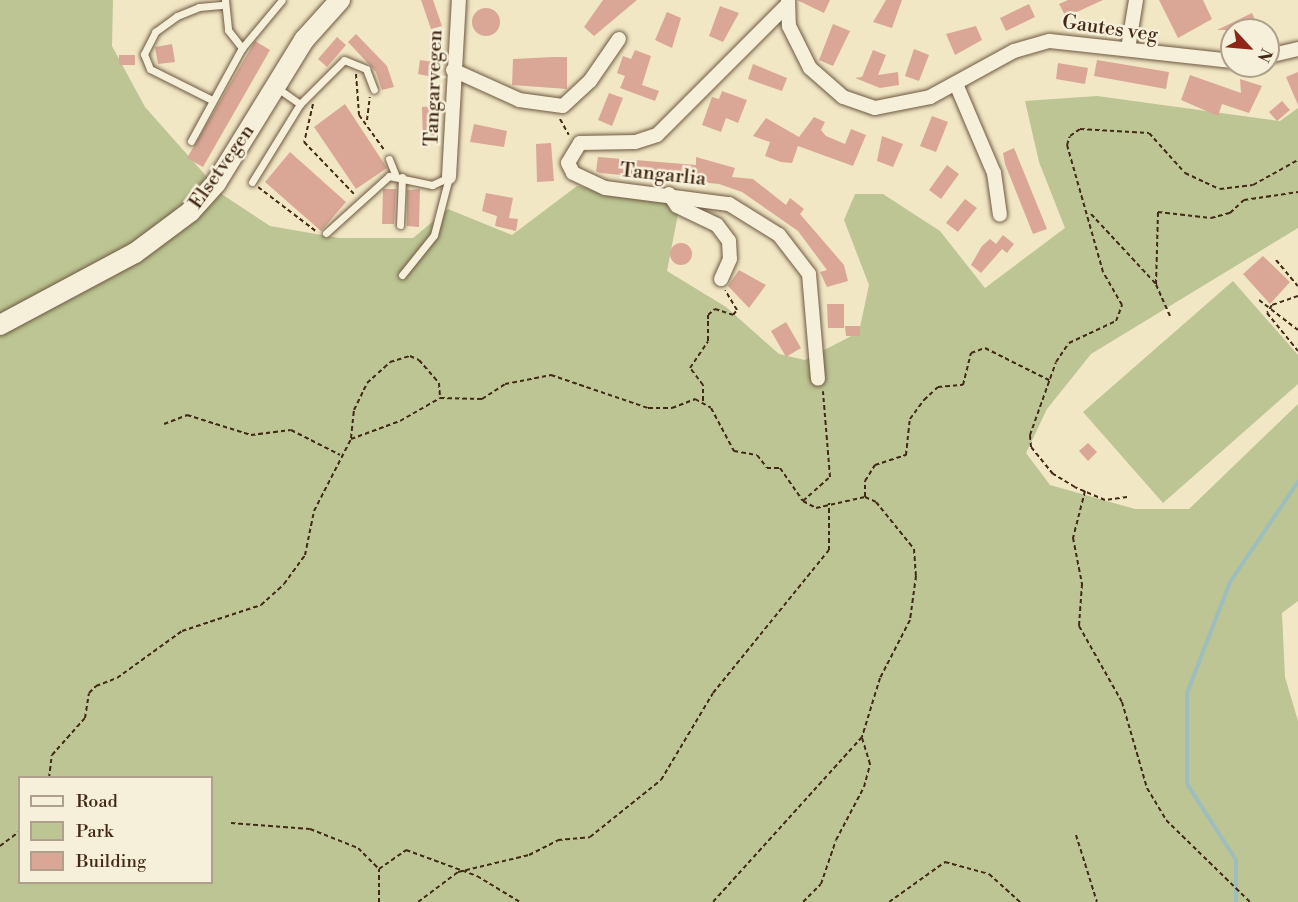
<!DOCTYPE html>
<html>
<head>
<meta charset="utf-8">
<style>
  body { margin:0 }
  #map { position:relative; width:1298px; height:902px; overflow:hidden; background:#f1e7c5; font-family:"Libre Bodoni",serif }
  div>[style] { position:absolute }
  .green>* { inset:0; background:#bcc593 }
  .stream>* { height:4px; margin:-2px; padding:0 2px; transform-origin:2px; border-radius:2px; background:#9ebebd }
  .building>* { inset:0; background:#daa796 }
  .round { border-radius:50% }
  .path>* { height:2px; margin-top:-1px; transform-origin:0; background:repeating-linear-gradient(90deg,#422915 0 4.5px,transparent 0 7.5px) }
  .roads { filter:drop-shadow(0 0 2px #6e5841) drop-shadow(0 0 2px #6e5841) }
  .lane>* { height:7px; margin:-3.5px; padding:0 3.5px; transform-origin:3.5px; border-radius:3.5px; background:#f6efd9 }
  .street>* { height:14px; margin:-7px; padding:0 7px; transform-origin:7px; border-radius:7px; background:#f6efd9 }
  .secondary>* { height:20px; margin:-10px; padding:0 10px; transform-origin:10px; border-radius:10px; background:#f6efd9 }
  span { translate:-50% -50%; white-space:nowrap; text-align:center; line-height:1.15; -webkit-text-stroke:5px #f6efd9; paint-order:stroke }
  .street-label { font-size:20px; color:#422915 }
  .legend { position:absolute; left:18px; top:776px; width:195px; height:108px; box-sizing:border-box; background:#f6efd9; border:2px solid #aea08b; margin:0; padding:8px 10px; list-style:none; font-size:18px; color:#422915 }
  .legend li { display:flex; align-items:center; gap:12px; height:30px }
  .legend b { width:30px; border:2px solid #aea08b }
  .north { position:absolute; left:1220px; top:18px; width:60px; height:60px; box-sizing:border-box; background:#f6efd9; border:2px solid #aea08b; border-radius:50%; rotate:116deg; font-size:16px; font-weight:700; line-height:24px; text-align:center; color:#422915 }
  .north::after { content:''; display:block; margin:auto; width:21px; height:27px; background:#8f2418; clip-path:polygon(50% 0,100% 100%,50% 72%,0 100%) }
</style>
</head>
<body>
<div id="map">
  <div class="green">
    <div style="clip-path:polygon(evenodd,0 0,113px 0,112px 46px,145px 107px,223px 195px,270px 226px,339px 238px,413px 238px,448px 209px,512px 235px,577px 186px,662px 199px,678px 214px,667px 271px,726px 307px,779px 354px,805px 360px,859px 332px,869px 285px,844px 220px,855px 194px,883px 194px,940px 231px,985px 288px,1065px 228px,1039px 162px,1025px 101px,1097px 96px,1280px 121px,1298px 108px,1298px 228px,1091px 354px,1047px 409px,1026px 453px,1050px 485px,1135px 509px,1189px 509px,1298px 404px,1298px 601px,1282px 613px,1285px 677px,1298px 721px,1298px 902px,0 902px,0 0,20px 778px,212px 778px,212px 882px,20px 882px,20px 778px)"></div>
    <div style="clip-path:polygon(1233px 281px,1298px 355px,1298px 384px,1163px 503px,1083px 412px)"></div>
  </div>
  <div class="stream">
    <div style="left:1236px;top:902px;width:42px;rotate:-90deg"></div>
    <div style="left:1236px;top:860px;width:90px;rotate:-122.8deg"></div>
    <div style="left:1187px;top:784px;width:91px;rotate:-90deg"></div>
    <div style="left:1187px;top:693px;width:119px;rotate:-68.8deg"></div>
    <div style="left:1230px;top:582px;width:121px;rotate:-55.8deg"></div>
  </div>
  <div class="building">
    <div style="clip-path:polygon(421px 0,433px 0,442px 26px,431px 29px)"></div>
    <div style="clip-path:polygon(603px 0,637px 0,594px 36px,584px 27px)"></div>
    <div style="clip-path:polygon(797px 0,830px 0,824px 13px)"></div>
    <div style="clip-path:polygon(886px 0,902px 0,892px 28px,873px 22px)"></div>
    <div style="clip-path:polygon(1068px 0,1103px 0,1066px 17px,1059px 4px)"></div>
    <div style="clip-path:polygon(1159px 0,1203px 0,1212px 19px,1178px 38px)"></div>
    <div style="clip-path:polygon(1029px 4px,1035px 17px,1006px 31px,1000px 18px)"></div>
    <div style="clip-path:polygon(720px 6px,739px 13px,723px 42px,709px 36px)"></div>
    <div class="round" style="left:472px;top:8px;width:28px;height:28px"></div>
    <div style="clip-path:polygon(667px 12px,681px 18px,672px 48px,655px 40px)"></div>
    <div style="clip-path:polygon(1252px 13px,1258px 26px,1251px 30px,1217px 30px)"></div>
    <div style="clip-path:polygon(833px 24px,850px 31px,833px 66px,819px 60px)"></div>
    <div style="clip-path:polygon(976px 26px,982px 40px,955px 55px,946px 34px)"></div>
    <div style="clip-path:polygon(356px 34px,387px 66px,394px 87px,382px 90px,376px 72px,348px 42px)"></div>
    <div style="clip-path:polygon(337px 37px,346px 45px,327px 67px,318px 59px)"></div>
    <div style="clip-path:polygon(255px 41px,270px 50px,203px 167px,187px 158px)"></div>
    <div style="clip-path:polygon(172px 44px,175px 62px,158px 64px,155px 47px)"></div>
    <div style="clip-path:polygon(914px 49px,929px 55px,919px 81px,905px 76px)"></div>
    <div style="clip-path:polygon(635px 50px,651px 56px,642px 85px,659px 91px,655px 101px,620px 88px,625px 76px,617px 73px,623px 56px,631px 59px)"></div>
    <div style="clip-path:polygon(873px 50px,886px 55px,878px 75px,898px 72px,899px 85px,880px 88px,855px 78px,862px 77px)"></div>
    <div style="clip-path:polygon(119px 55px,135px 55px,135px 65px,119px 65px)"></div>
    <div style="clip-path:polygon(553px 57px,567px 57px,567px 89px,512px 85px,513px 59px)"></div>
    <div style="clip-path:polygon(420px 60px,441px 63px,438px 78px,418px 74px)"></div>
    <div style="clip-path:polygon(1097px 60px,1169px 72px,1166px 89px,1094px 76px)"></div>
    <div style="clip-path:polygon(1058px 63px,1088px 68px,1085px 84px,1056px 79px)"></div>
    <div style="clip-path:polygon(753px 64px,787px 78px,782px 91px,748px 79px)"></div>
    <div style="clip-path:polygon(1298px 72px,1298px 105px,1286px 77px)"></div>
    <div style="clip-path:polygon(1190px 75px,1241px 93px,1240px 79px,1262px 86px,1249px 113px,1222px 104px,1218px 116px,1181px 100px)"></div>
    <div style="clip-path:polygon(722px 91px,747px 100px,738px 123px,726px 118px,721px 132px,702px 125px,712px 97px,719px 99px)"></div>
    <div style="clip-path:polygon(609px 93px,623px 98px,612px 126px,598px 120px)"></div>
    <div style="clip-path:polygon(1282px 101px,1290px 110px,1277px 121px,1269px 112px)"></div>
    <div style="clip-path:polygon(345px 104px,387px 168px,356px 189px,314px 127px)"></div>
    <div style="clip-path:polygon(436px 106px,438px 142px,423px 143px,422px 107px)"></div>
    <div style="clip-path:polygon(932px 116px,948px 122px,936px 152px,920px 146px)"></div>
    <div style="clip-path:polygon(814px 117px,825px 122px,821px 130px,826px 136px,845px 144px,851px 129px,866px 135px,853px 166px,798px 146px,792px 163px,781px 162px,765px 156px,770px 142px,753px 136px,766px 118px,799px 137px)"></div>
    <div style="clip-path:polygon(474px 124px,507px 131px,504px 147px,470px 142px)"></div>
    <div style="clip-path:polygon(882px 136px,903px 144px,893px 167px,877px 161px)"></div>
    <div style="clip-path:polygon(551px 143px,554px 181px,537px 182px,536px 144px)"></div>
    <div style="clip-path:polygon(1014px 148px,1047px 229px,1033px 234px,1005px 164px,1003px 153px)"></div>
    <div style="clip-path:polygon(290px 152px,346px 202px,321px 231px,265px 182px)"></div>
    <div style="clip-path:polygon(598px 157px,696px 165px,696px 157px,735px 168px,732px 177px,753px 179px,786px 205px,790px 198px,804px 209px,800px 214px,844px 265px,848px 281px,827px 287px,820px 272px,827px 270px,798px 231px,742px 192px,719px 184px,600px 173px,596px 171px)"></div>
    <div style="clip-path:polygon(947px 165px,959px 174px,941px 199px,929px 190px)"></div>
    <div style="clip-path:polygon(383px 189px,396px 189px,394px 224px,382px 224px)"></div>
    <div style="clip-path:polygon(420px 189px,419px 227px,407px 226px,407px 190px)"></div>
    <div style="clip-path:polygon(486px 193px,513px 198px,509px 218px,518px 219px,516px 231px,495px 226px,497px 216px,482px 211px)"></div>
    <div style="clip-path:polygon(965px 199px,977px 208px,958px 232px,946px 223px)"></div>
    <div style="clip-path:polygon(1003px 235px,1014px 244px,1007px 253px,1002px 249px,981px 273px,971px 265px,982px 246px,990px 239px,996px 244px)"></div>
    <div class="round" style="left:670px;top:243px;width:22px;height:22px"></div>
    <div style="clip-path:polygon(1263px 256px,1290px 282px,1270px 304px,1243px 274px)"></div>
    <div style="clip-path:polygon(739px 270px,766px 285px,749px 308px,728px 286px)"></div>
    <div style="clip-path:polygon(827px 304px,844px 304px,844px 328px,828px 328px)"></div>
    <div style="clip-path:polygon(786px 322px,801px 348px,786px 357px,771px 331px)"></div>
    <div style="clip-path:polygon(845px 326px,860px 326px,860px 336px,846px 336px)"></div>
    <div style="clip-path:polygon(1088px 443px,1097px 452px,1088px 461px,1079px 451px)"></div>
  </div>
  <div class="path">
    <div style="left:356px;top:74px;width:41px;rotate:85.8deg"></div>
    <div style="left:359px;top:115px;width:44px;rotate:54.2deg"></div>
    <div style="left:313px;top:104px;width:39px;rotate:103deg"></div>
    <div style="left:304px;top:142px;width:72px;rotate:46.1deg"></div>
    <div style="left:560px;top:119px;width:18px;rotate:61deg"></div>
    <div style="left:367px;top:120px;width:23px;rotate:-83deg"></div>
    <div style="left:258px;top:187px;width:74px;rotate:37.3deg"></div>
    <div style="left:1091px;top:214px;width:96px;rotate:47.1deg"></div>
    <div style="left:1276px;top:260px;width:34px;rotate:50deg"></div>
    <div style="left:1298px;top:296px;width:28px;rotate:161deg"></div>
    <div style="left:1272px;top:305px;width:9px;rotate:122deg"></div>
    <div style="left:1267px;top:313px;width:49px;rotate:50.8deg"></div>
    <div style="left:1259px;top:300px;width:49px;rotate:37.6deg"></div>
    <div style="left:1170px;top:316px;width:35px;rotate:-114deg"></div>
    <div style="left:1156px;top:284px;width:72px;rotate:-88.4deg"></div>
    <div style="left:1158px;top:212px;width:53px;rotate:6.5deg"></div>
    <div style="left:1211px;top:218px;width:20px;rotate:-15deg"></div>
    <div style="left:1230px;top:213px;width:19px;rotate:-43deg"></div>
    <div style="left:1244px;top:200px;width:55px;rotate:-8.4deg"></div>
    <div style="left:703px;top:401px;width:16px;rotate:-90deg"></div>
    <div style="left:703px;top:385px;width:21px;rotate:-127deg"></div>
    <div style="left:690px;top:368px;width:32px;rotate:-56deg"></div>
    <div style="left:708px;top:341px;width:26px;rotate:-90deg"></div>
    <div style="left:708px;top:315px;width:9px;rotate:-41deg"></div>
    <div style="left:715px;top:309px;width:19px;rotate:18deg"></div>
    <div style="left:733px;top:315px;width:6px;rotate:-51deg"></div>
    <div style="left:737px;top:310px;width:23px;rotate:-121deg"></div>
    <div style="left:164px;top:424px;width:25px;rotate:-21deg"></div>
    <div style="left:187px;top:415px;width:67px;rotate:17.4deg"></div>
    <div style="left:251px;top:435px;width:40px;rotate:-7.1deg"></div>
    <div style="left:291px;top:430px;width:55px;rotate:27deg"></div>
    <div style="left:351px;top:438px;width:28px;rotate:-84deg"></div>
    <div style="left:354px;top:410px;width:30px;rotate:-64deg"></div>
    <div style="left:367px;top:383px;width:31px;rotate:-42deg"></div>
    <div style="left:390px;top:362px;width:21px;rotate:-17deg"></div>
    <div style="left:410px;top:356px;width:10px;rotate:24deg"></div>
    <div style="left:419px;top:360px;width:30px;rotate:49deg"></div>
    <div style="left:439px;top:383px;width:15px;rotate:86deg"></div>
    <div style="left:1085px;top:491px;width:49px;rotate:104.3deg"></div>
    <div style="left:1073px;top:538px;width:47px;rotate:78.9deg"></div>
    <div style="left:1082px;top:584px;width:42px;rotate:94.1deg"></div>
    <div style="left:1079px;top:626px;width:87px;rotate:60.5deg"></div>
    <div style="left:1122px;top:702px;width:90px;rotate:73.8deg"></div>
    <div style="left:1147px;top:788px;width:37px;rotate:59deg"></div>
    <div style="left:1166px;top:820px;width:117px;rotate:44.3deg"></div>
    <div style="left:865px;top:497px;width:16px;rotate:-90deg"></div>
    <div style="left:865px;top:481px;width:19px;rotate:-58deg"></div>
    <div style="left:875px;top:465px;width:33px;rotate:-18deg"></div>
    <div style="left:906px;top:455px;width:36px;rotate:-84deg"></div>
    <div style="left:910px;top:419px;width:24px;rotate:-54deg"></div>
    <div style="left:924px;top:400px;width:19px;rotate:-43deg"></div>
    <div style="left:938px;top:387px;width:25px;rotate:-5deg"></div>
    <div style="left:963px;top:385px;width:33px;rotate:-76deg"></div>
    <div style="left:971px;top:353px;width:15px;rotate:-20deg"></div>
    <div style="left:985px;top:348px;width:72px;rotate:26.6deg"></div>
    <div style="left:1127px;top:497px;width:22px;rotate:172deg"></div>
    <div style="left:1105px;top:500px;width:33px;rotate:-157deg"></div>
    <div style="left:1075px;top:487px;width:26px;rotate:-149deg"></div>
    <div style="left:1053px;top:474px;width:35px;rotate:-129deg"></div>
    <div style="left:1031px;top:447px;width:12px;rotate:-95deg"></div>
    <div style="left:1030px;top:435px;width:77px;rotate:-70.4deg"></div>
    <div style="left:1056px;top:362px;width:23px;rotate:-56deg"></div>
    <div style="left:1069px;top:343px;width:52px;rotate:-25.1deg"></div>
    <div style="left:1116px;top:321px;width:17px;rotate:-69deg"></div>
    <div style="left:1122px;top:305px;width:38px;rotate:-120deg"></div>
    <div style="left:1103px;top:272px;width:132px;rotate:-105.8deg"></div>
    <div style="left:1067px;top:145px;width:9px;rotate:-72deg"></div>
    <div style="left:1070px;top:136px;width:12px;rotate:-35deg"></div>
    <div style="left:1080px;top:129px;width:69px;rotate:3.3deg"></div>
    <div style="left:1149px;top:133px;width:54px;rotate:48deg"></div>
    <div style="left:1185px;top:173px;width:38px;rotate:25deg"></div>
    <div style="left:1220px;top:189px;width:33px;rotate:-7deg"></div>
    <div style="left:1253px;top:185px;width:51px;rotate:-29.1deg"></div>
    <div style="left:803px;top:501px;width:36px;rotate:-42deg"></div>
    <div style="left:830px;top:477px;width:86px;rotate:-94.7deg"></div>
    <div style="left:49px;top:778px;width:23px;rotate:-83deg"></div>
    <div style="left:52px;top:755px;width:50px;rotate:-48.3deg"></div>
    <div style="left:85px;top:718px;width:25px;rotate:-81deg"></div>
    <div style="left:89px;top:693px;width:10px;rotate:-45deg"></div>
    <div style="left:96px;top:686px;width:22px;rotate:-21deg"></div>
    <div style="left:117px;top:678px;width:80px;rotate:-35.9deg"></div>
    <div style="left:182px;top:631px;width:83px;rotate:-18.2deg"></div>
    <div style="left:261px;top:605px;width:31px;rotate:-42deg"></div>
    <div style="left:284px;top:584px;width:36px;rotate:-54deg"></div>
    <div style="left:305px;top:555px;width:45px;rotate:-78.4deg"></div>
    <div style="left:314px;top:511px;width:81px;rotate:-62.8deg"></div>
    <div style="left:351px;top:439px;width:52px;rotate:-20.2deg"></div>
    <div style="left:400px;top:421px;width:46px;rotate:-29.9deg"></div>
    <div style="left:440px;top:398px;width:42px;rotate:1.4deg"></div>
    <div style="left:482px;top:399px;width:27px;rotate:-33deg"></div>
    <div style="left:505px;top:384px;width:47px;rotate:-11.1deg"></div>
    <div style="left:551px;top:375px;width:102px;rotate:18.8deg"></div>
    <div style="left:648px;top:408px;width:24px"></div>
    <div style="left:672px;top:408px;width:25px;rotate:-21deg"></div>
    <div style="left:695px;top:399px;width:18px;rotate:29deg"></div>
    <div style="left:711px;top:408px;width:49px;rotate:61.9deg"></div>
    <div style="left:734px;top:451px;width:23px;rotate:10deg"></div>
    <div style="left:757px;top:455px;width:16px;rotate:52deg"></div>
    <div style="left:767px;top:468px;width:13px"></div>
    <div style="left:780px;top:468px;width:40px;rotate:55.1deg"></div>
    <div style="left:803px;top:501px;width:15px;rotate:28deg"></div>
    <div style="left:816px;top:508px;width:50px;rotate:-12.7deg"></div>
    <div style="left:865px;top:497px;width:12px;rotate:24deg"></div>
    <div style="left:876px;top:502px;width:60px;rotate:51deg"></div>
    <div style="left:914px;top:549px;width:27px;rotate:86deg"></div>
    <div style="left:916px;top:576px;width:44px;rotate:97.8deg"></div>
    <div style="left:910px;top:620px;width:65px;rotate:117.3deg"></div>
    <div style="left:880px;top:678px;width:62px;rotate:107deg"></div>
    <div style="left:862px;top:737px;width:222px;rotate:132.1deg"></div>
    <div style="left:231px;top:823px;width:79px;rotate:4.3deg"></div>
    <div style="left:310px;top:829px;width:52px;rotate:21.6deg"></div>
    <div style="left:358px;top:848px;width:30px;rotate:45deg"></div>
    <div style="left:1076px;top:835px;width:70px;rotate:72.6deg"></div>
    <div style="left:0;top:846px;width:25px;rotate:-37deg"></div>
    <div style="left:379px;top:902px;width:33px;rotate:-90deg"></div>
    <div style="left:379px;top:869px;width:33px;rotate:-35deg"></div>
    <div style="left:406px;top:850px;width:76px;rotate:20.1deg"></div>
    <div style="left:477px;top:876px;width:50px;rotate:31.2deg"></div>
    <div style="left:418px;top:902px;width:50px;rotate:-36.9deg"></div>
    <div style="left:458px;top:872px;width:73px;rotate:-13.5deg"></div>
    <div style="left:529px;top:855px;width:33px;rotate:-27deg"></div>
    <div style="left:558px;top:840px;width:32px;rotate:-5deg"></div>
    <div style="left:590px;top:837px;width:91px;rotate:-38.8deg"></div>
    <div style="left:661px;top:780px;width:101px;rotate:-59.1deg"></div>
    <div style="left:713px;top:693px;width:184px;rotate:-51deg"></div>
    <div style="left:829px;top:550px;width:47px;rotate:-90deg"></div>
    <div style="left:803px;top:902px;width:25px;rotate:-45deg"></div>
    <div style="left:821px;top:884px;width:46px;rotate:-71.2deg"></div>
    <div style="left:836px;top:840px;width:60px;rotate:-62.2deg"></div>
    <div style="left:864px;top:787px;width:24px;rotate:-75deg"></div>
    <div style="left:870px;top:764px;width:28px;rotate:-107deg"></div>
    <div style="left:889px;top:902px;width:69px;rotate:-35.5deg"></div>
    <div style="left:945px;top:862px;width:46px;rotate:15.3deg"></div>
    <div style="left:989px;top:874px;width:42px;rotate:42.1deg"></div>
  </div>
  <div class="roads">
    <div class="lane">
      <div style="left:225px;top:0;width:30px;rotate:84deg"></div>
      <div style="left:228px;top:30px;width:23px;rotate:52deg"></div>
      <div style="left:212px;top:100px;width:69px;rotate:-153.4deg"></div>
      <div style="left:150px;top:69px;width:16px;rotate:-112deg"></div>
      <div style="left:144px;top:54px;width:25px;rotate:-63deg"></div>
      <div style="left:155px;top:32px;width:27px;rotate:-36deg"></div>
      <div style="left:177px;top:16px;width:24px;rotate:-22deg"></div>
      <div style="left:199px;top:7px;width:25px;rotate:-5deg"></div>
      <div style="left:300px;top:104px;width:62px;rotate:-45deg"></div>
      <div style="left:344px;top:60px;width:24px;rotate:22deg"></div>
      <div style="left:366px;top:69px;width:22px;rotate:69deg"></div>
      <div style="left:191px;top:141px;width:106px;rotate:-61.3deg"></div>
      <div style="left:242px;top:48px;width:62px;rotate:-50.2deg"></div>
      <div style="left:389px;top:159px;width:18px;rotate:68deg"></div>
      <div style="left:252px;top:182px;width:92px;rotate:-58.4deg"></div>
      <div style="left:300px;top:104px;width:28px;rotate:-145deg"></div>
      <div style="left:400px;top:225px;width:48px;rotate:-87.6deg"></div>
      <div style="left:326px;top:233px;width:85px;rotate:-42.1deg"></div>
      <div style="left:389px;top:176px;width:44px;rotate:11.8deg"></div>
      <div style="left:432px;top:185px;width:19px;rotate:-25deg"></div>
      <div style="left:402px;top:275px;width:51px;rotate:-51.3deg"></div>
      <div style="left:434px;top:235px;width:60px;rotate:-75.5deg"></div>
    </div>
    <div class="street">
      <div style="left:788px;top:0;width:26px;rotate:88deg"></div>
      <div style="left:789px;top:26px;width:47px;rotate:63.4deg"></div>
      <div style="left:810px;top:68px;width:44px;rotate:41.3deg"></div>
      <div style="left:843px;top:97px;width:34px;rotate:19deg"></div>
      <div style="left:875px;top:108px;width:56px;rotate:-11.3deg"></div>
      <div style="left:930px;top:97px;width:96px;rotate:-28.7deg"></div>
      <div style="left:1014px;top:51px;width:37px;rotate:-16deg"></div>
      <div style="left:1050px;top:41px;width:183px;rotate:6.3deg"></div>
      <div style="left:787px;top:5px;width:184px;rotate:135deg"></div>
      <div style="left:657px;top:135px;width:23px;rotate:162deg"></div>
      <div style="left:635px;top:142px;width:55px;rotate:179deg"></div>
      <div style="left:580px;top:143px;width:23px;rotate:121deg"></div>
      <div style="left:568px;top:163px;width:11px;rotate:63deg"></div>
      <div style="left:573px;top:173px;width:35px;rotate:25deg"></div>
      <div style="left:605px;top:188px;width:125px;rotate:7.4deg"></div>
      <div style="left:729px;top:204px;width:59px;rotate:31.8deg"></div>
      <div style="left:779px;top:235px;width:49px;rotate:52.4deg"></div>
      <div style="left:809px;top:274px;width:105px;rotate:85.1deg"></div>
      <div style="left:1128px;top:49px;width:50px;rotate:-80.7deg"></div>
      <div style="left:1268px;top:56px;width:31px;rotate:-13deg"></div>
      <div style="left:453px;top:70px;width:72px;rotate:24.4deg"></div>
      <div style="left:519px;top:100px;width:44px;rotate:7.8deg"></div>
      <div style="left:563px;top:106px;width:37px;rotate:-43deg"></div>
      <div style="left:590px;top:81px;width:51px;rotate:-55.4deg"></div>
      <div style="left:956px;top:84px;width:97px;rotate:66.9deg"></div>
      <div style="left:994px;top:173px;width:42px;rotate:81.9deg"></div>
      <div style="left:449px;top:177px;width:177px;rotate:-86.8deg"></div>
      <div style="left:669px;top:194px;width:14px;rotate:56deg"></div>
      <div style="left:677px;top:206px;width:44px;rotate:25.4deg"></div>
      <div style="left:717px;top:225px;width:20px;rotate:53deg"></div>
      <div style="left:729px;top:241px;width:18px;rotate:87deg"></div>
      <div style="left:730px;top:259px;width:22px;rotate:114deg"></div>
    </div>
    <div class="secondary">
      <div style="left:0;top:325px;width:153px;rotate:-28.1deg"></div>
      <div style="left:135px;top:253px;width:69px;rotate:-36.7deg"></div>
      <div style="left:190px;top:212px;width:39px;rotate:-48deg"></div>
      <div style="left:216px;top:183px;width:168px;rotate:-58.4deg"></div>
      <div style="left:304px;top:40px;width:54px;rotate:-48deg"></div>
    </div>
  </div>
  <div class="street-label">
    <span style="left:1110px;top:29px;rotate:8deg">Gautes veg</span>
    <span style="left:434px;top:88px;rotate:-88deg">Tangarvegen</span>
    <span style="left:222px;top:167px;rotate:-55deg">Elsetvegen</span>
    <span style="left:663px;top:175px;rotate:6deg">Tangarlia</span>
  </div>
  <ul class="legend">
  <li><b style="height:8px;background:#f6efd9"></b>Road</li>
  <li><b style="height:16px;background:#bcc593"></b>Park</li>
  <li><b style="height:16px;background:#daa796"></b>Building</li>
  </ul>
  <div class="north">N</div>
</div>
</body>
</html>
